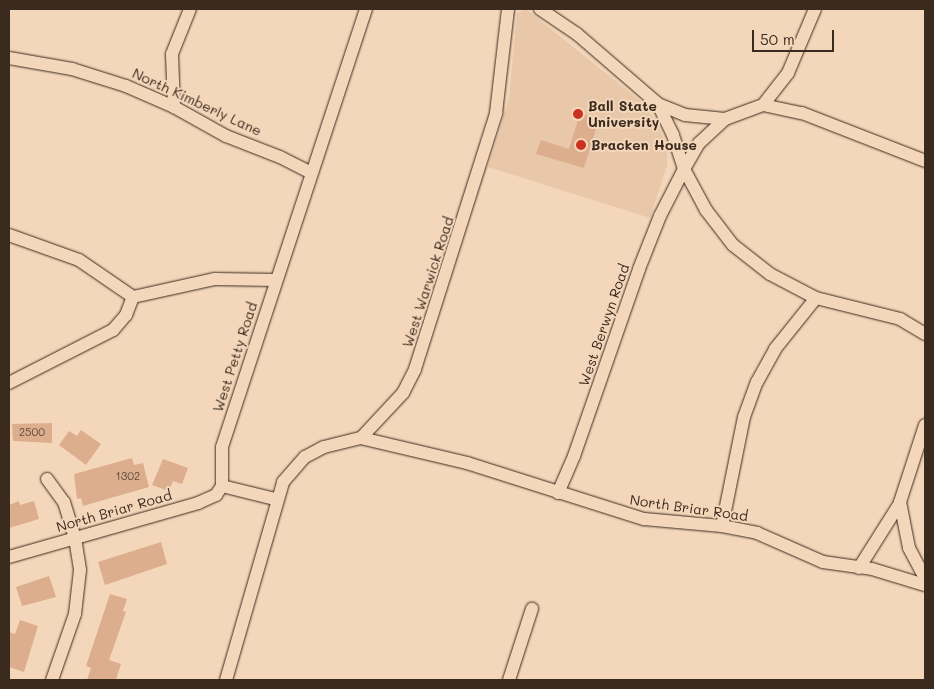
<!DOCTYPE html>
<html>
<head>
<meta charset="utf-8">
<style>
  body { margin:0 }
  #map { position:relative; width:934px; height:689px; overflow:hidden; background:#f4d7ba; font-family:Mali,sans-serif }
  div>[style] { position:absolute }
  .built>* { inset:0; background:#e9c8a9 }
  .building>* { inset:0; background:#dcae8d }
  .roads { filter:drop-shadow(0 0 1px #3b2a1e) drop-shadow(0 0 1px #3b2a1e) }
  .street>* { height:12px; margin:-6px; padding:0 6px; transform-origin:6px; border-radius:6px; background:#f4d7ba }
  .dots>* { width:14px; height:14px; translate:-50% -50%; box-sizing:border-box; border:2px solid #f4d7ba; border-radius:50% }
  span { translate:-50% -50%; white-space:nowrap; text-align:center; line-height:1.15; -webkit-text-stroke:4px #f4d7ba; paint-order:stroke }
  .number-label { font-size:11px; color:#634b3a }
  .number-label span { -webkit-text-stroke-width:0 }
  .street-label { font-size:14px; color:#3b2a1e }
  .poi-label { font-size:14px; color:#3b2a1e; font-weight:700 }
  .left { translate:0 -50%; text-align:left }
  .frame { position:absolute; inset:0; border:10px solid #3b2a1e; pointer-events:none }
  .scale { position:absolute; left:752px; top:30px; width:82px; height:22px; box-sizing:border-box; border:2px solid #3b2a1e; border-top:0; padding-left:6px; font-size:15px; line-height:18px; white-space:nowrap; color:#3b2a1e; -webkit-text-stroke:4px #f4d7ba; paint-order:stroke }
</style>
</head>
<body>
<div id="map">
  <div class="built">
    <div style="clip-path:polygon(526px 9px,644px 104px,658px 125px,667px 146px,667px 166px,650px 218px,488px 167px,509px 98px,517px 13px)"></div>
  </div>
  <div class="building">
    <div style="clip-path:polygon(580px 113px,599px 119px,584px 168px,536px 154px,541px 140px,569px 149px)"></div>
    <div style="clip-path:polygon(52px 423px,52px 443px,13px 441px,12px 424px)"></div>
    <div style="clip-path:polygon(81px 430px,101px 444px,86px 465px,59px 445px,69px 431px,77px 436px)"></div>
    <div style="clip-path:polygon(132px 458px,134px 465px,143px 463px,149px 487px,83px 506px,81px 498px,77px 499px,74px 474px)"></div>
    <div style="clip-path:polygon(163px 459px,188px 468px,182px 484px,173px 481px,169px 491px,152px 485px)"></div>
    <div style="clip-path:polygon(19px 501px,20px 505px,34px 501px,39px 519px,9px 528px,9px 505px)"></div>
    <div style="clip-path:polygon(161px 542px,167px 564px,105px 585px,98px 562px)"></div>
    <div style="clip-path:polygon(49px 576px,56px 597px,22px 606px,16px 587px)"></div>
    <div style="clip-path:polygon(110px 594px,127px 599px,123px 611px,126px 612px,109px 660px,121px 664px,116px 680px,87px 680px,91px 668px,86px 666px)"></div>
    <div style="clip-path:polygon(20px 620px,38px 626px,24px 672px,9px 667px,9px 632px,15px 634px)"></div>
  </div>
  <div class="roads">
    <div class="street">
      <div style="left:540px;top:9px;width:45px;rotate:34deg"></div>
      <div style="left:577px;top:34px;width:107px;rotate:40.8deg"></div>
      <div style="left:658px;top:104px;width:29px;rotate:22deg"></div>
      <div style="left:685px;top:115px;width:40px;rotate:5.7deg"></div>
      <div style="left:725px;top:119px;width:40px;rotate:-20.2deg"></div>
      <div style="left:763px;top:105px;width:40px;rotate:12deg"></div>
      <div style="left:802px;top:113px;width:132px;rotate:21.3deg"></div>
      <div style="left:9px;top:58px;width:64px;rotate:9.9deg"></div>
      <div style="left:72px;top:69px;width:57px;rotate:17.5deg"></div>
      <div style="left:126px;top:86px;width:52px;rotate:23.6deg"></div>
      <div style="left:174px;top:107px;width:60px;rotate:29.1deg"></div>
      <div style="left:226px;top:136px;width:58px;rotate:21.3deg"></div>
      <div style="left:280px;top:157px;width:34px;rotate:27deg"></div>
      <div style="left:763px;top:105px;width:41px;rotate:-52deg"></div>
      <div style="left:788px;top:73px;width:69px;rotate:-67.1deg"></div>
      <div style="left:174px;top:107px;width:53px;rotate:-92.2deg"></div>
      <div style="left:172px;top:54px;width:48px;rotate:-68.2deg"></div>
      <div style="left:725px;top:119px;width:35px;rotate:137deg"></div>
      <div style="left:699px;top:143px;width:30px;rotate:120deg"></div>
      <div style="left:684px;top:169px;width:47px;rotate:61.8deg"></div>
      <div style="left:706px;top:210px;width:44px;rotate:52.4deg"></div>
      <div style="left:733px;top:245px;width:47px;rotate:38.1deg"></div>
      <div style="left:770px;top:274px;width:52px;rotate:27.6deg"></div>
      <div style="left:816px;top:298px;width:87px;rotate:14deg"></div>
      <div style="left:900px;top:319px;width:29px;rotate:31deg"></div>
      <div style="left:9px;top:235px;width:74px;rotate:19.7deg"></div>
      <div style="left:79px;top:260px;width:65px;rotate:34.4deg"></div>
      <div style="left:133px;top:297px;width:84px;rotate:-12.4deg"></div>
      <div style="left:215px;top:279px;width:61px;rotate:0.9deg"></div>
      <div style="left:9px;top:383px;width:117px;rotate:-27deg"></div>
      <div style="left:113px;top:330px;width:20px;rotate:-49deg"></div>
      <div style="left:126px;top:315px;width:19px;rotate:-69deg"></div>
      <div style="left:925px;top:425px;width:81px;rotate:108deg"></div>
      <div style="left:900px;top:502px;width:47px;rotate:78.9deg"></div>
      <div style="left:909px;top:548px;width:34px;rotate:62deg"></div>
      <div style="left:361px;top:438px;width:109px;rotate:13.3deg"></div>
      <div style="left:467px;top:463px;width:186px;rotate:17.6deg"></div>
      <div style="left:644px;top:519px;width:78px;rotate:5.1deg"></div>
      <div style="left:722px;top:526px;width:36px;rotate:11deg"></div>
      <div style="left:757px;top:533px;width:72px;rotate:23.7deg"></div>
      <div style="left:823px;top:562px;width:49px;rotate:8.1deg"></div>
      <div style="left:872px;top:569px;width:55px;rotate:16.8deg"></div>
      <div style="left:47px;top:479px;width:29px;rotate:54deg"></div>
      <div style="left:64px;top:502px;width:38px;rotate:73deg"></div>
      <div style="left:75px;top:538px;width:32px;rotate:81deg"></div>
      <div style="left:80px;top:570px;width:44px;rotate:96.5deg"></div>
      <div style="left:75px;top:614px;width:70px;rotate:109.2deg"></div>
      <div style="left:222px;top:486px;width:39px;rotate:-90deg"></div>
      <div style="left:222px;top:447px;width:461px;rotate:-71.8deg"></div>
      <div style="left:222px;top:486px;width:55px;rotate:13.8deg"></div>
      <div style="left:558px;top:493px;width:40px;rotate:-66.6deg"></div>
      <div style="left:574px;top:456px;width:198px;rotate:-70.8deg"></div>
      <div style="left:639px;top:269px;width:57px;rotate:-68.4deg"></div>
      <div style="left:660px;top:216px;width:53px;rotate:-62.9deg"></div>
      <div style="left:684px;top:169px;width:36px;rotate:-108deg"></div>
      <div style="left:673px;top:135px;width:34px;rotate:-116deg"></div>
      <div style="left:722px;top:526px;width:111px;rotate:-78.6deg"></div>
      <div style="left:744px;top:417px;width:37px;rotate:-70deg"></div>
      <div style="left:757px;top:382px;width:38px;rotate:-61deg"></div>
      <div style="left:775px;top:349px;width:65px;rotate:-51.2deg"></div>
      <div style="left:9px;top:557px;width:197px;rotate:-15.9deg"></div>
      <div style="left:198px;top:503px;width:20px;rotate:-24deg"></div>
      <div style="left:216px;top:495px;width:11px;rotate:-56deg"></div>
      <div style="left:859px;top:568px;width:77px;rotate:-57.8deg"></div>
      <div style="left:226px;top:680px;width:206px;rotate:-73.9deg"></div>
      <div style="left:283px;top:482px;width:33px;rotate:-49deg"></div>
      <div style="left:305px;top:457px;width:21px;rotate:-28deg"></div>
      <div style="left:324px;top:447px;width:38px;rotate:-14deg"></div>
      <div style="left:361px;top:438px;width:62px;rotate:-47deg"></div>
      <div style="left:403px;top:393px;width:27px;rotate:-63deg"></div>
      <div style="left:415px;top:369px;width:269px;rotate:-72.4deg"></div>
      <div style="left:496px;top:113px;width:105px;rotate:-83.4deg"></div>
      <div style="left:509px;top:680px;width:75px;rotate:-72.1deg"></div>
    </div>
  </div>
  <div class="dots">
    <div style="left:578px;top:114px;background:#c8321e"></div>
    <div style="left:581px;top:145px;background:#c8321e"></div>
  </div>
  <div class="number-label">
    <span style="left:32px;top:432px">2500</span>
    <span style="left:128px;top:476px">1302</span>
  </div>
  <div class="street-label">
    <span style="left:197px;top:102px;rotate:25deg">North Kimberly Lane</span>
    <span style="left:428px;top:282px;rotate:-72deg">West Warwick Road</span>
    <span style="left:604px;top:325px;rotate:-71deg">West Berwyn Road</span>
    <span style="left:235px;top:357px;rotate:-72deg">West Petty Road</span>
    <span style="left:689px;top:508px;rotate:8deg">North Briar Road</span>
    <span style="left:114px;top:511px;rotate:-16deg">North Briar Road</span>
  </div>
  <div class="poi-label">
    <span class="left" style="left:588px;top:114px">Ball State<br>University</span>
    <span class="left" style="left:591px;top:145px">Bracken House</span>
  </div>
  <div class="frame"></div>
  <div class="scale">50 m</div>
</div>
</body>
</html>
